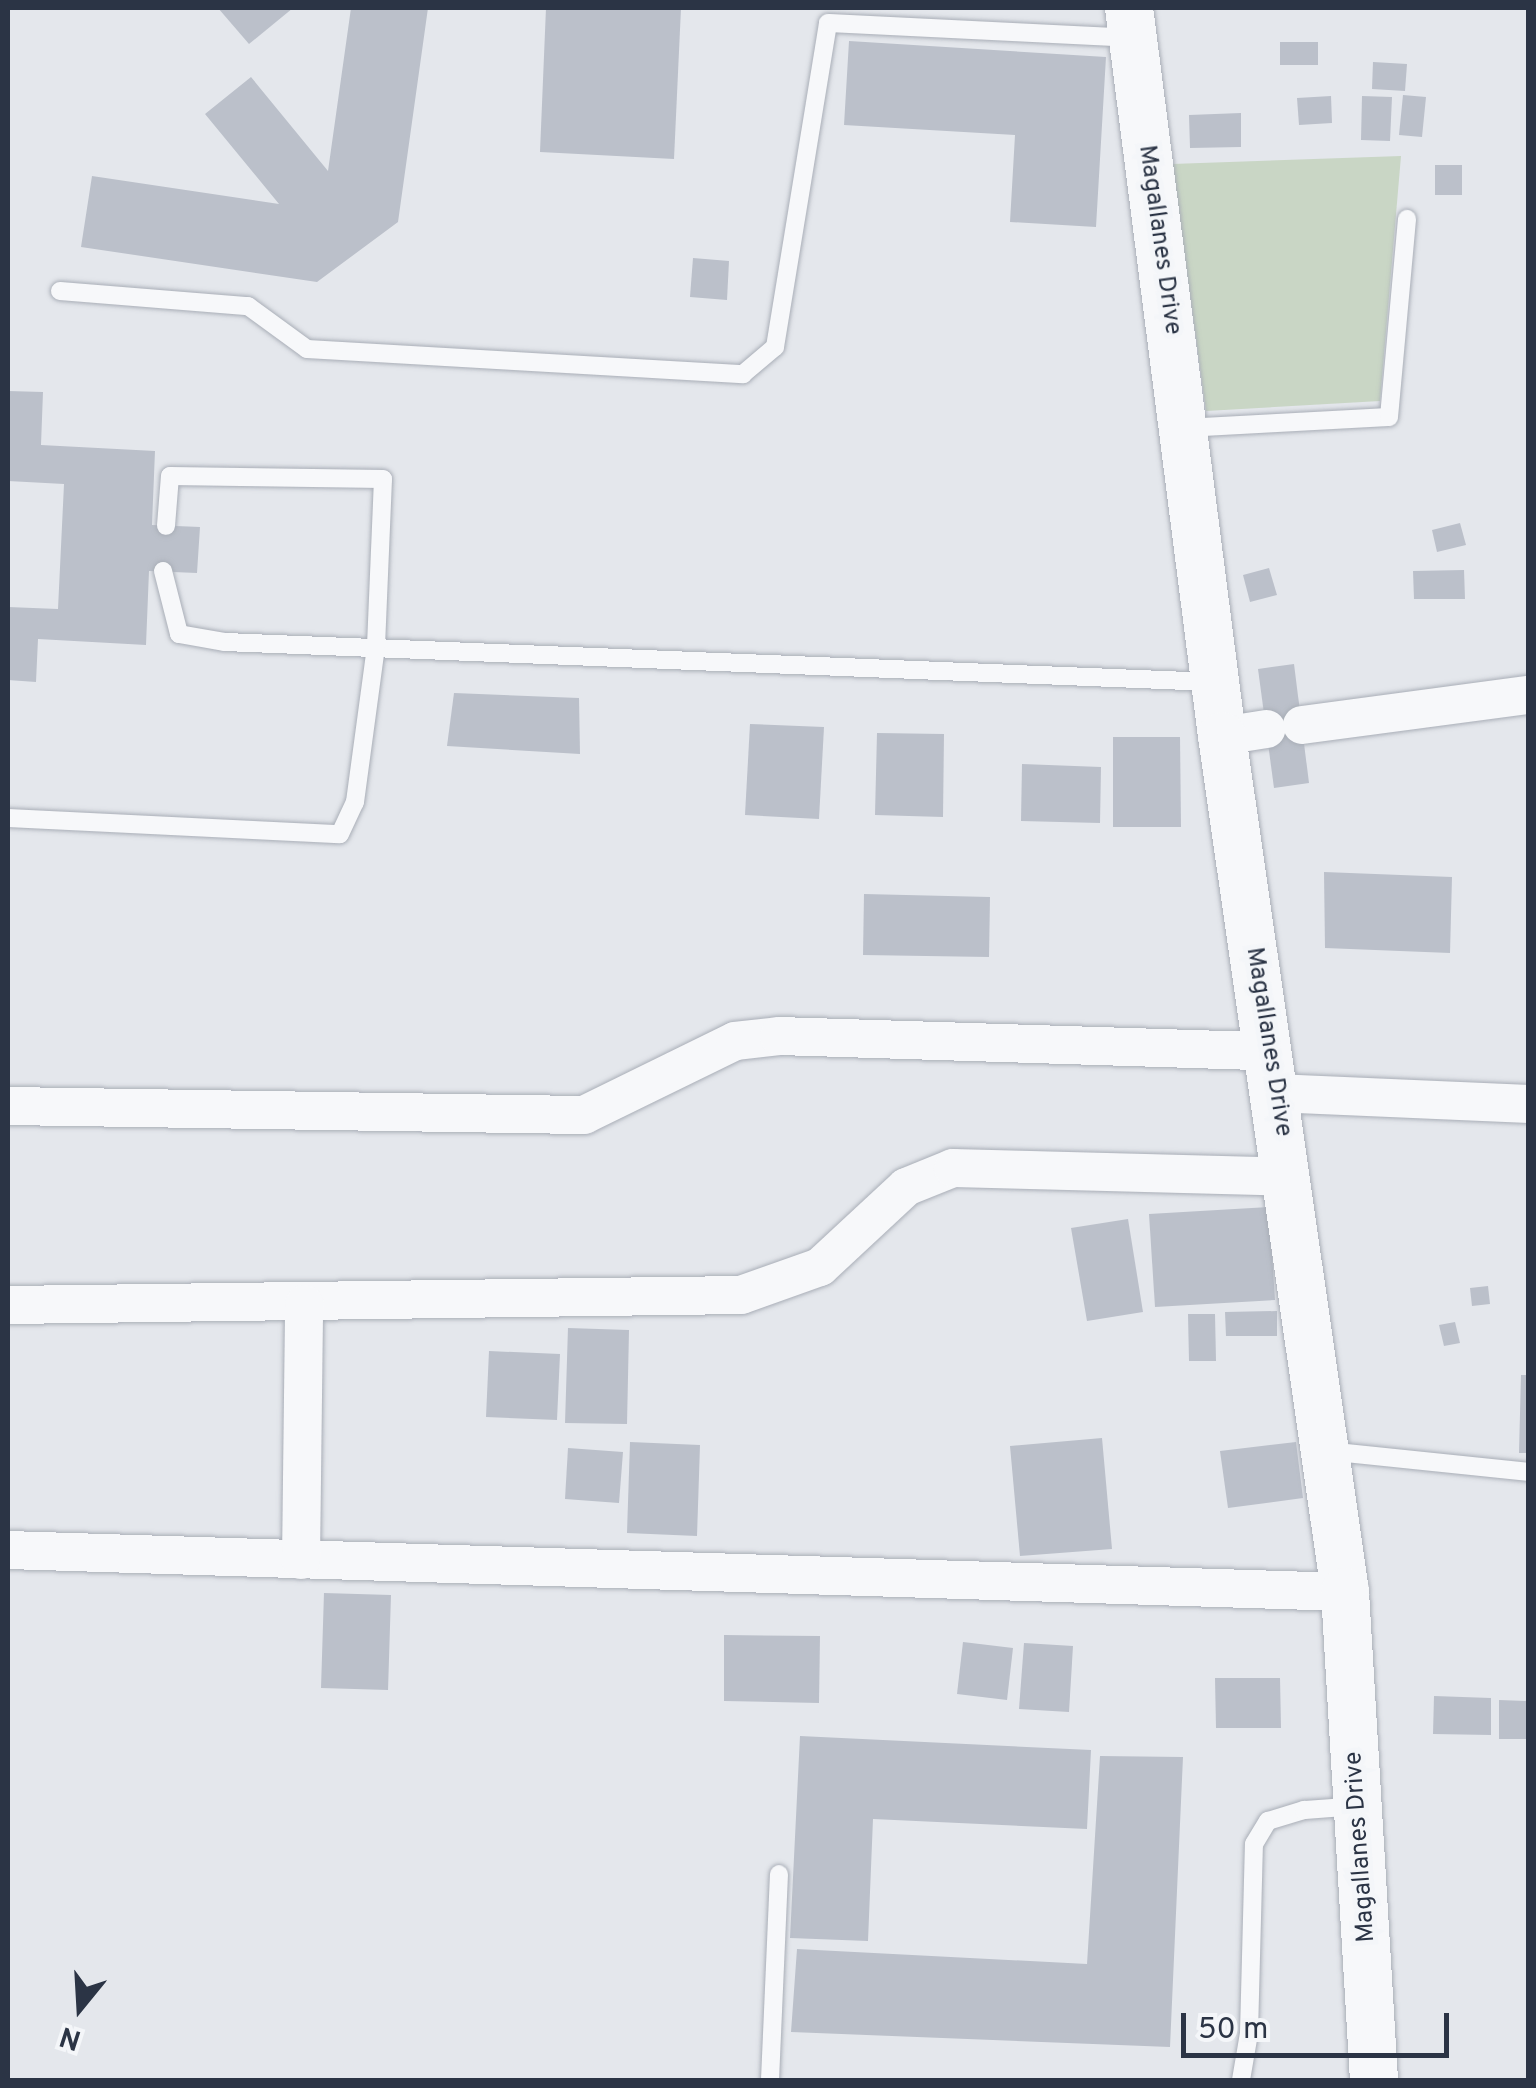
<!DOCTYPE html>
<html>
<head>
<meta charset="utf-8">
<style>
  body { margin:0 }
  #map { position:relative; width:1536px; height:2088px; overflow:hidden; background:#e4e7ec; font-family:Overpass,sans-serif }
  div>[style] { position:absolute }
  .green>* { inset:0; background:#c9d6c5 }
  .building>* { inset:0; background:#bbc0ca }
  .roads { filter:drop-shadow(0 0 2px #a9aeb7) drop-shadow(0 0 2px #a9aeb7) }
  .service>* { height:18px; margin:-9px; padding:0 9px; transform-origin:9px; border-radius:9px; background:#f7f8fa }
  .minor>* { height:38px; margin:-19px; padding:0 19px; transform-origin:19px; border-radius:19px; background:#f7f8fa }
  .tertiary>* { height:48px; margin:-24px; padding:0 24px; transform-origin:24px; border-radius:24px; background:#f7f8fa }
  span { translate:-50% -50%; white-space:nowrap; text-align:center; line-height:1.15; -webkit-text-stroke:10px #f4f6f9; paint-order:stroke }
  .street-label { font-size:25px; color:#2b3445 }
  .frame { position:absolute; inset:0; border:10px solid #2b3445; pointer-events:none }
  .north { position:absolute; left:30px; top:1958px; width:100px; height:100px; -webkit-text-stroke:8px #f4f6f9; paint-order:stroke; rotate:198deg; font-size:28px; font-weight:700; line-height:40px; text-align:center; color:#2b3445 }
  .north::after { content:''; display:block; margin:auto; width:35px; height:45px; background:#2b3445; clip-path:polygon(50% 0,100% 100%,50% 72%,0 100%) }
  .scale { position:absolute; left:1181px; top:2013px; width:268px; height:45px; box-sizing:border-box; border:5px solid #2b3445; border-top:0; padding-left:12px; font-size:30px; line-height:35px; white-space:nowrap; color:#2b3445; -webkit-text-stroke:8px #f4f6f9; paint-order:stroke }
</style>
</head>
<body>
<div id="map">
  <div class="green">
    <div style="clip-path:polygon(1401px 156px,1380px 401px,1206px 411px,1172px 164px)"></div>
  </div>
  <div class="building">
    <div style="clip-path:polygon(218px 8px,293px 8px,249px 44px)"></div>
    <div style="clip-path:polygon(351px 8px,428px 8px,398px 222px,317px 282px,81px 247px,92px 176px,279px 204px,205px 114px,251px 77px,328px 171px)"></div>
    <div style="clip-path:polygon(546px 8px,681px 8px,674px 159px,540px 152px)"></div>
    <div style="clip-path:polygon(849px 41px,1106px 57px,1096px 227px,1010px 222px,1015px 135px,844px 125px)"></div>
    <div style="clip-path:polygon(1280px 42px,1318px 42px,1318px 65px,1280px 65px)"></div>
    <div style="clip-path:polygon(1373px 62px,1407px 64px,1405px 91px,1372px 89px)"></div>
    <div style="clip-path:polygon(1403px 95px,1426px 97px,1422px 137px,1399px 135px)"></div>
    <div style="clip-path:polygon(1331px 96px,1332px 123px,1299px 125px,1297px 98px)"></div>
    <div style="clip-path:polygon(1362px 96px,1392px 97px,1390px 141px,1361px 140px)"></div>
    <div style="clip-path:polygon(1241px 113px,1241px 147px,1190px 148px,1189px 115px)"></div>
    <div style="clip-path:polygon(1435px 165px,1462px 165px,1462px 195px,1435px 195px)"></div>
    <div style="clip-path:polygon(693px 258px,729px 261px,727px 300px,690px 297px)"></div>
    <div style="clip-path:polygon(8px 391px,43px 392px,41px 445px,155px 451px,152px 525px,200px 527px,197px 573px,149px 571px,146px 645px,38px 639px,36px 682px,8px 680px,8px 607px,58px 609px,64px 484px,8px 481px)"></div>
    <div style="clip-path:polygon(1460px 523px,1466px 545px,1437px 552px,1432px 530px)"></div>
    <div style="clip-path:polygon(1269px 568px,1277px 595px,1250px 602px,1243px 575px)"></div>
    <div style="clip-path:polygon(1464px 570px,1465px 599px,1414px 599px,1413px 571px)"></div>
    <div style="clip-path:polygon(1294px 664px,1309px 783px,1274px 788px,1258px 669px)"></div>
    <div style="clip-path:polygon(454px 693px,579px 698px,580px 754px,447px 746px)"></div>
    <div style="clip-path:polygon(750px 724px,824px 727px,819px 819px,745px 815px)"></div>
    <div style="clip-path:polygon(877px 733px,944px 734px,943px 817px,875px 815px)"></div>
    <div style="clip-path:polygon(1113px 737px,1180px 737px,1181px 827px,1113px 827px)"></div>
    <div style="clip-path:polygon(1022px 764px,1101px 767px,1100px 823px,1021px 821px)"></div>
    <div style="clip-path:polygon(1324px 872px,1452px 877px,1450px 953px,1325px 948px)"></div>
    <div style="clip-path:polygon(864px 894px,990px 897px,989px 957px,863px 955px)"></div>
    <div style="clip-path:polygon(1269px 1207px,1275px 1300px,1155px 1307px,1149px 1214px)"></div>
    <div style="clip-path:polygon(1128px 1219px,1143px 1312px,1087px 1321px,1071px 1228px)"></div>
    <div style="clip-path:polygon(1488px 1286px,1490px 1304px,1472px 1306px,1470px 1288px)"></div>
    <div style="clip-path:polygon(1277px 1311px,1277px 1336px,1226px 1336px,1225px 1312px)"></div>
    <div style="clip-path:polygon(1188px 1314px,1215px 1314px,1216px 1361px,1189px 1361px)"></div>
    <div style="clip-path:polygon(1455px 1322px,1460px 1343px,1444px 1346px,1439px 1325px)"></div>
    <div style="clip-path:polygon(568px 1328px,629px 1330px,627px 1424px,565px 1423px)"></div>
    <div style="clip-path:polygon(489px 1351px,560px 1354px,557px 1420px,486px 1417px)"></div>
    <div style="clip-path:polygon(1521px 1375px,1528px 1375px,1528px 1453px,1519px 1453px)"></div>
    <div style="clip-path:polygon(1102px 1438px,1112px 1549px,1020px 1556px,1010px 1446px)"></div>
    <div style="clip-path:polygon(630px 1442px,700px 1445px,697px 1536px,627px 1533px)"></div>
    <div style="clip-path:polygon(1296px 1442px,1303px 1498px,1228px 1508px,1220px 1451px)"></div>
    <div style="clip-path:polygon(568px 1448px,623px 1452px,619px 1503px,565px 1499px)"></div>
    <div style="clip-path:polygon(324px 1593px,391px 1595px,388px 1690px,321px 1688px)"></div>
    <div style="clip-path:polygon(724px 1635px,820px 1636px,819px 1703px,724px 1701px)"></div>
    <div style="clip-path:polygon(963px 1642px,1013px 1648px,1007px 1700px,957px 1694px)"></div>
    <div style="clip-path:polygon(1024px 1643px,1073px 1646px,1069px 1712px,1019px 1709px)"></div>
    <div style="clip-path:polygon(1215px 1678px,1280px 1678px,1281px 1728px,1216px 1728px)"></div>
    <div style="clip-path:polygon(1434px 1696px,1491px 1698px,1491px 1735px,1433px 1734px)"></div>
    <div style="clip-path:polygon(1499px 1700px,1528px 1701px,1528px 1739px,1499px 1739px)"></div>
    <div style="clip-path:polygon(800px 1736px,1091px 1750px,1087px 1829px,873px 1819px,868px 1941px,790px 1938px)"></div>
    <div style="clip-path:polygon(1100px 1756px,1183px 1757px,1170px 2047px,791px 2032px,797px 1949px,1087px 1964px)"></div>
  </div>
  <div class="roads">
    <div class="service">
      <div style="left:60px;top:291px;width:189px;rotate:4.6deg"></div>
      <div style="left:248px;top:306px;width:73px;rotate:36.1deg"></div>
      <div style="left:307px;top:349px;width:437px;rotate:3.3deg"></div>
      <div style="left:743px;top:374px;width:42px;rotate:-40.2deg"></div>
      <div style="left:775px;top:347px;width:328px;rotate:-80.7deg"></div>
      <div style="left:828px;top:23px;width:303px;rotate:2.8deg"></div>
      <div style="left:1184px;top:428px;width:205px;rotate:-3.1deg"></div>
      <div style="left:1389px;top:417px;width:199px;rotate:-84.8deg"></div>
      <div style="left:163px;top:571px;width:65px;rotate:75.7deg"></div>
      <div style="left:179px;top:634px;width:47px;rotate:9.9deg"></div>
      <div style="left:225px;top:642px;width:988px;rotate:2.32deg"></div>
      <div style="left:8px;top:818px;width:332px;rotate:2.8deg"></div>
      <div style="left:340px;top:834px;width:35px;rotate:-65deg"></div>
      <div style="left:355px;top:802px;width:157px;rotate:-82.3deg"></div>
      <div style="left:376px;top:646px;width:167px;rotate:-87.6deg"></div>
      <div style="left:383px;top:479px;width:213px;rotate:-179.2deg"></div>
      <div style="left:170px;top:476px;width:50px;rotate:94.6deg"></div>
      <div style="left:1326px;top:1451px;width:203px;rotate:5.9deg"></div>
      <div style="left:770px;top:2080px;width:206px;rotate:-87.5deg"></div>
      <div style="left:1241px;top:2080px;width:48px;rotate:-80.3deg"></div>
      <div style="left:1249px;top:2033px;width:189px;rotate:-88.5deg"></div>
      <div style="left:1254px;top:1844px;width:27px;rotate:-59deg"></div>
      <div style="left:1268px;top:1821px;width:38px;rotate:-17deg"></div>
      <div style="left:1304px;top:1810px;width:54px;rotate:-4.2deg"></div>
    </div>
    <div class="minor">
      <div style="left:1302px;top:725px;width:228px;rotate:-7.6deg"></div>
      <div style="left:1222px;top:736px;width:45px;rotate:-9deg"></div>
      <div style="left:1276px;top:1093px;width:252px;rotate:2.5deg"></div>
      <div style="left:8px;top:1106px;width:576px;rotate:0.9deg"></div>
      <div style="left:584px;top:1115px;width:168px;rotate:-26.1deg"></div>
      <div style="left:735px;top:1041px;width:44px;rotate:-6.5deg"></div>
      <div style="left:779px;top:1036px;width:490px;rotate:1.8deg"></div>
      <div style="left:8px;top:1305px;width:733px;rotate:-0.78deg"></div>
      <div style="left:741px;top:1295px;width:84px;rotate:-19.5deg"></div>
      <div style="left:820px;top:1267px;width:117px;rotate:-42.9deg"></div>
      <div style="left:906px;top:1187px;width:51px;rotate:-22deg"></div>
      <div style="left:953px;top:1168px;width:336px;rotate:1.5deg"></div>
      <div style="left:8px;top:1550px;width:1338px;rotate:1.8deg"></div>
      <div style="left:301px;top:1560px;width:256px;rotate:-89.3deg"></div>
    </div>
    <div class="tertiary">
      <div style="left:1129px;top:8px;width:734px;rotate:82.72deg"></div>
      <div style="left:1222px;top:736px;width:865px;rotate:81.82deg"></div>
      <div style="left:1345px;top:1592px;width:489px;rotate:86.6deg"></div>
    </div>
  </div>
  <div class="street-label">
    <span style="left:1159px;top:240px;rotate:82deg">Magallanes Drive</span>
    <span style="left:1268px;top:1042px;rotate:81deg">Magallanes Drive</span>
    <span style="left:1361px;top:1847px;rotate:-94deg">Magallanes Drive</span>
  </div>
  <div class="frame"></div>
  <div class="north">N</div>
  <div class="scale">50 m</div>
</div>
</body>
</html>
